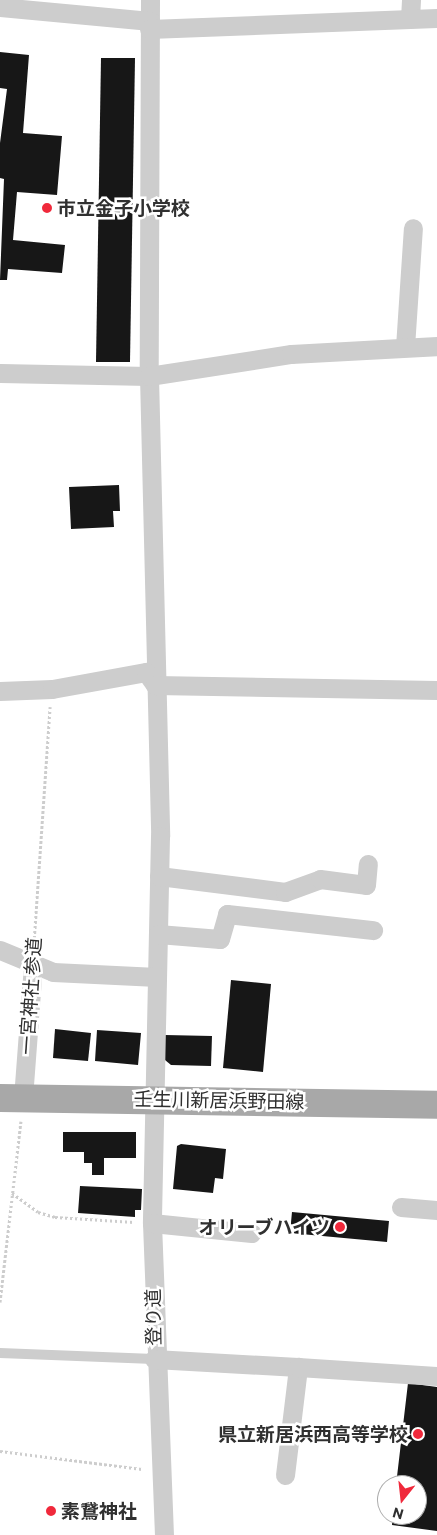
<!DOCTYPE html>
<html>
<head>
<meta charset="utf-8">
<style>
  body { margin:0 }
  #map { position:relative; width:437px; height:1535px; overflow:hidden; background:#fff; font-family:Commissioner,"Noto Sans JP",sans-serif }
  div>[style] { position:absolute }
  .building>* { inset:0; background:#171717 }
  .path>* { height:3px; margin-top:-1.5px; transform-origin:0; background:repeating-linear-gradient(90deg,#cdcdcd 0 2.5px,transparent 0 5px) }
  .lane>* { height:10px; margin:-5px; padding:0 5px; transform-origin:5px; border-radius:5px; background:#cdcdcd }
  .street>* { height:19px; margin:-9.5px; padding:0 9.5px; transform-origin:9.5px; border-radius:9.5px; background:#cdcdcd }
  .primary>* { height:28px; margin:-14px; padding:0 14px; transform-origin:14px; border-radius:14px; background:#a8a8a8 }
  .dots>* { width:14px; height:14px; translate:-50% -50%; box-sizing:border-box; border:2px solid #fff; border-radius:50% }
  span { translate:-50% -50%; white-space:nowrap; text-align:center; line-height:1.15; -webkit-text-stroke:5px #fff; paint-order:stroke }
  .poi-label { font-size:19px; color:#303030; font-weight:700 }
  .left { translate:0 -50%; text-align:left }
  .right { translate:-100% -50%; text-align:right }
  .street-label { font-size:19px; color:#303030 }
  .north { position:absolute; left:377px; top:1475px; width:50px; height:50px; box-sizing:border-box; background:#fff; border:1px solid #acacac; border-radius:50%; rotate:196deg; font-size:14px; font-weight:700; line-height:20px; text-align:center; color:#303030 }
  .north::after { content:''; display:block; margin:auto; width:18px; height:22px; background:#f0293b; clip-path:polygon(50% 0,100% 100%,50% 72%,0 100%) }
</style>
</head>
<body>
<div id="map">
  <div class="building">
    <div style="clip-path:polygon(0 52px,29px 55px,23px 133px,62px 136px,57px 195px,17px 192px,13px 240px,65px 245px,62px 273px,8px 269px,7px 280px,0 280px,4px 179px,0 178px,0 143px,7px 89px,0 88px)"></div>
    <div style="clip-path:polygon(101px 58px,135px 58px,130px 362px,96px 362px)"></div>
    <div style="clip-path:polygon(119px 485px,120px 511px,113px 511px,114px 527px,71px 529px,69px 487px)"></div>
    <div style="clip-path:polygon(231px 980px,271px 984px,263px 1072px,223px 1068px)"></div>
    <div style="clip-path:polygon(55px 1029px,91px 1033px,88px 1061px,53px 1058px)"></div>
    <div style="clip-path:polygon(97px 1030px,141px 1033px,138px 1065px,95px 1061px)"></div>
    <div style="clip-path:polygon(165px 1035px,212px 1036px,211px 1066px,171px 1065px,165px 1060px)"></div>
    <div style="clip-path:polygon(63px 1132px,136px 1132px,136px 1158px,104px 1158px,104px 1175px,92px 1175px,92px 1163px,84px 1163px,84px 1152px,63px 1152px)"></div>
    <div style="clip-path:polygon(181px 1144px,226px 1149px,223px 1179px,215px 1178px,213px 1193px,173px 1189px,177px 1146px)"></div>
    <div style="clip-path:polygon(80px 1186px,142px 1189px,141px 1210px,135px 1210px,135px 1217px,78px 1213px)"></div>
    <div style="clip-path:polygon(292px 1212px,389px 1221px,387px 1242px,290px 1233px)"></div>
    <div style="clip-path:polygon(408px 1383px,437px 1387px,437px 1531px,392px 1525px,393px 1515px,417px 1515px,417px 1485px,396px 1485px)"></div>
  </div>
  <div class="path">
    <div style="left:34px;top:943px;width:237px;rotate:-86.1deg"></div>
    <div style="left:12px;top:1193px;width:32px;rotate:36deg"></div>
    <div style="left:38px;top:1212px;width:18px;rotate:16deg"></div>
    <div style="left:55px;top:1217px;width:79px;rotate:3.6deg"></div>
    <div style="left:0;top:1302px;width:182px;rotate:-83.4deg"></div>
    <div style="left:0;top:1451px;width:143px;rotate:7.2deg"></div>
  </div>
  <div class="lane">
    <div style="left:0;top:1353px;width:154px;rotate:2.2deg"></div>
  </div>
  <div class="street">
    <div style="left:150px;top:0;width:376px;rotate:90.2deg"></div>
    <div style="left:149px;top:376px;width:460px;rotate:88.6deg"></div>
    <div style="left:160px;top:836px;width:387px;rotate:91.2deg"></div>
    <div style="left:152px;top:1223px;width:312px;rotate:87.8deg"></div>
    <div style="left:0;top:7px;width:151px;rotate:5.3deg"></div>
    <div style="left:410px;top:19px;width:19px;rotate:-87deg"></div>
    <div style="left:149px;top:29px;width:288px;rotate:-2.2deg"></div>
    <div style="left:405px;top:347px;width:119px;rotate:-86.2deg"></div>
    <div style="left:0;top:373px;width:149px;rotate:1.2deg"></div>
    <div style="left:149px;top:376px;width:144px;rotate:-8.8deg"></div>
    <div style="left:291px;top:354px;width:146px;rotate:-3.1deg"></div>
    <div style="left:0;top:691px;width:52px;rotate:-2.2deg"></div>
    <div style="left:52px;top:689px;width:96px;rotate:-10.3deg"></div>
    <div style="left:146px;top:672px;width:16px;rotate:55deg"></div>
    <div style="left:155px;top:685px;width:282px;rotate:1deg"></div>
    <div style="left:159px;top:876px;width:127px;rotate:7.2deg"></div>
    <div style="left:285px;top:892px;width:37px;rotate:-20deg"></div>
    <div style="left:320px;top:879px;width:46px;rotate:7.4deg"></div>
    <div style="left:366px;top:885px;width:21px;rotate:-85deg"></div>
    <div style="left:158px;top:934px;width:62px;rotate:4.6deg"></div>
    <div style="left:220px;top:939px;width:26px;rotate:-74deg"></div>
    <div style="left:227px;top:914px;width:147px;rotate:6.3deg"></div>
    <div style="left:0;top:950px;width:57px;rotate:22.5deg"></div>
    <div style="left:53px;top:972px;width:104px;rotate:2.8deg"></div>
    <div style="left:23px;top:1098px;width:134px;rotate:-85.7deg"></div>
    <div style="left:401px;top:1207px;width:36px;rotate:5deg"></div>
    <div style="left:152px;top:1223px;width:100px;rotate:5.8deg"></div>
    <div style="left:154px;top:1359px;width:144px;rotate:3.2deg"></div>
    <div style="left:285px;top:1475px;width:109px;rotate:-83.1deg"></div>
    <div style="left:298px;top:1367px;width:139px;rotate:3.7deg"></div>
  </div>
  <div class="primary">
    <div style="left:0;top:1098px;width:437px;rotate:0.9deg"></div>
  </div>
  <div class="dots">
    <div style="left:47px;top:208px;background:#f0293b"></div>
    <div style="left:340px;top:1227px;background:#f0293b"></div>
    <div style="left:418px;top:1434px;background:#f0293b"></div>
    <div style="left:51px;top:1511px;background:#f0293b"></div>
  </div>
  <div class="poi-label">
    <span class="left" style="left:57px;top:208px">市立金子小学校</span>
    <span class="right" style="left:330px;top:1227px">オリーブハイツ</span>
    <span class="right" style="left:408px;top:1434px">県立新居浜西高等学校</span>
    <span class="left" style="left:61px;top:1511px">素鵞神社</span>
  </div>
  <div class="street-label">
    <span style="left:30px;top:996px;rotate:-86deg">一宮神社 参道</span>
    <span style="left:219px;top:1100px;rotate:1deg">壬生川新居浜野田線</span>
    <span style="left:153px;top:1317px;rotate:-91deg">登り道</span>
  </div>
  <div class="north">N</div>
</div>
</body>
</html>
